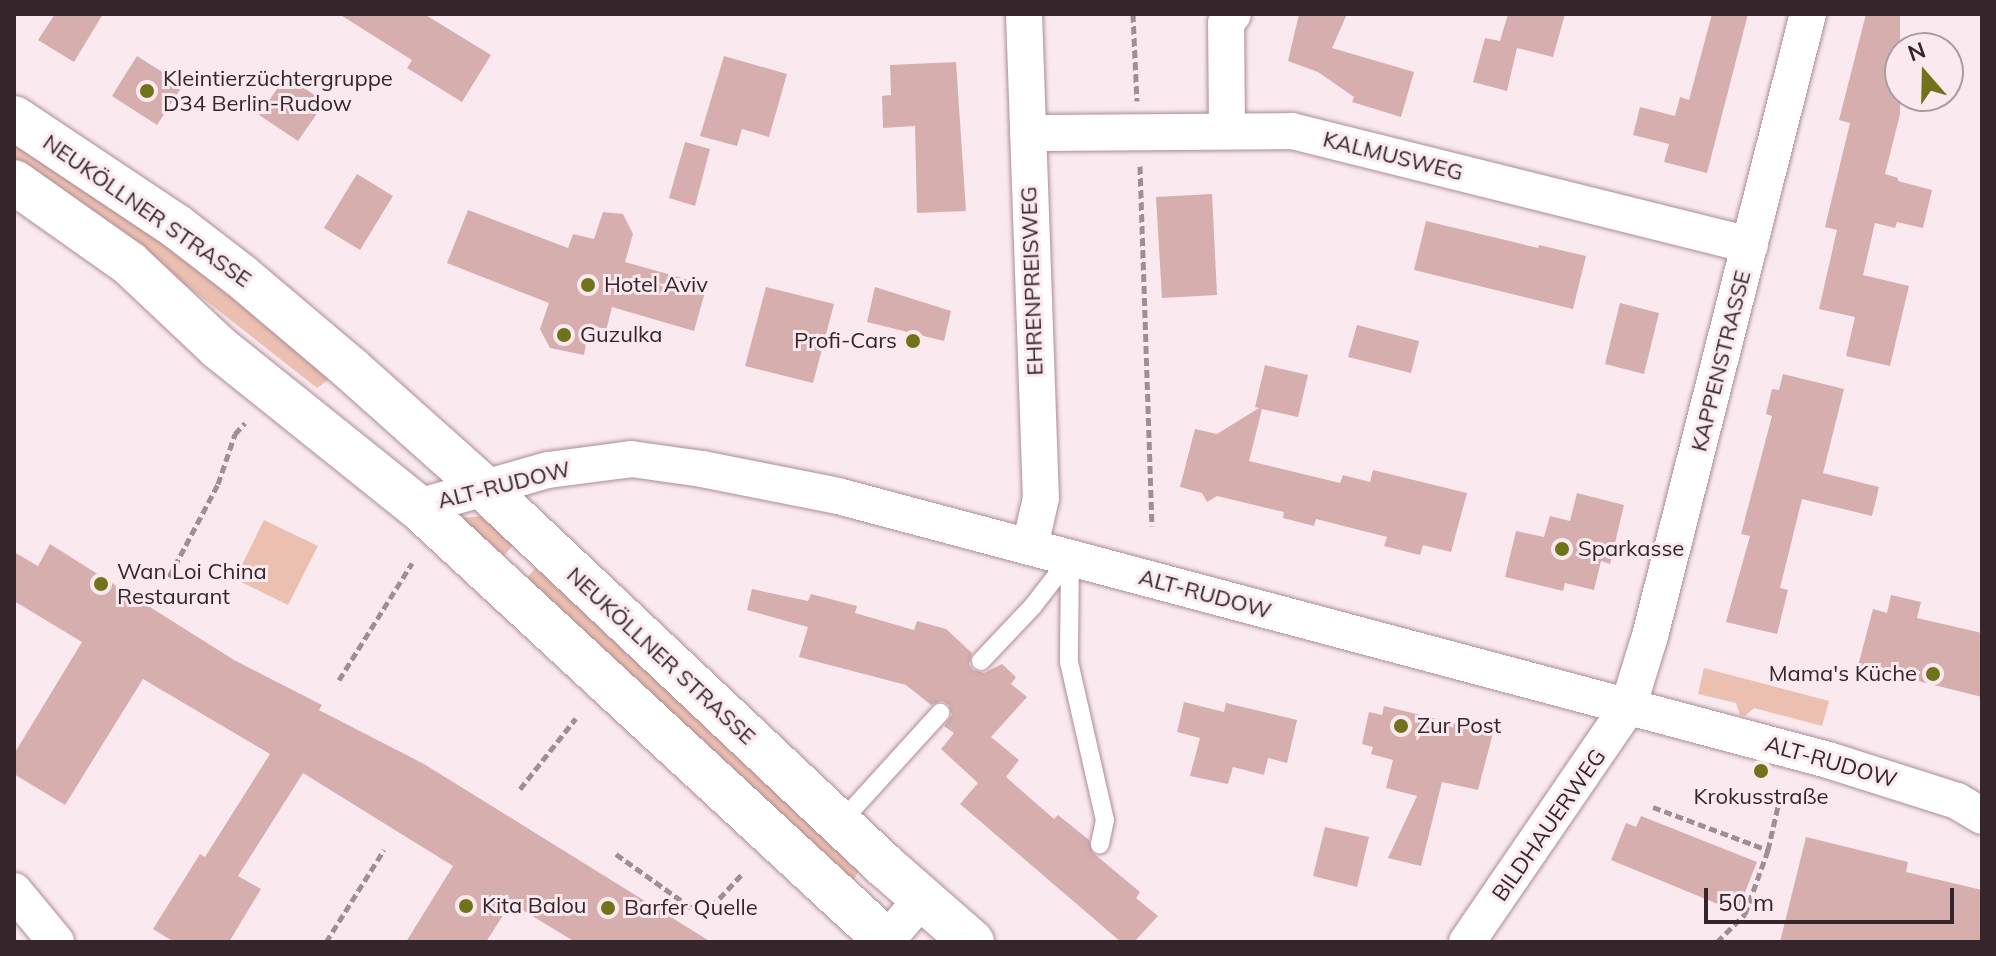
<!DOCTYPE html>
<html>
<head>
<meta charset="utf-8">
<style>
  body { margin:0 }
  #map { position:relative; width:1996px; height:956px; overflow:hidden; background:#faeaef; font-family:Mulish,sans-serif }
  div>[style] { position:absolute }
  .green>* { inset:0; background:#ecc0b0 }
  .building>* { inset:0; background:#d6aeae }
  .path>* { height:5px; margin-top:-2.5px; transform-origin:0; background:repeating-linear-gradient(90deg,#9e8f94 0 8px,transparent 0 12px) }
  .roads { filter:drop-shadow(0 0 2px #ae8b97) drop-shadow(0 0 2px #ae8b97) }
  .service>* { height:18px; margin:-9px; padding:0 9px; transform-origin:9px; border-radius:9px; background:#fff }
  .minor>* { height:36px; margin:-18px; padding:0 18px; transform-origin:18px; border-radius:18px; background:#fff }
  .secondary>* { height:44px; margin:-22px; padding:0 22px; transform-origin:22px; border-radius:22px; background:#fff }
  .dots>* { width:22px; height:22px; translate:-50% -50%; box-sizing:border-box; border:4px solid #faeaef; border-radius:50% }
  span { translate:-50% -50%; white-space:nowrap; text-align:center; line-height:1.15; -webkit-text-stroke:6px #faeaef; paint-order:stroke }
  .poi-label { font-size:22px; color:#34262b }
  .left { translate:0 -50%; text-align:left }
  .right { translate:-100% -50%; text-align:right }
  .street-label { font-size:22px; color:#34262b }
  .frame { position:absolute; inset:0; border:16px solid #34262b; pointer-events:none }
  .north { position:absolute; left:1884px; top:32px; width:80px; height:80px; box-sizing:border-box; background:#faeaef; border:2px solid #ab9ca1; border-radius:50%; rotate:340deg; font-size:22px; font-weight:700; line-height:32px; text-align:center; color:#34262b }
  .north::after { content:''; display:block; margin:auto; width:28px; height:36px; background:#707319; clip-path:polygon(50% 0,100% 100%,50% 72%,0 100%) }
  .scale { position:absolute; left:1704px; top:888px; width:250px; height:36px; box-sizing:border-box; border:4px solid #34262b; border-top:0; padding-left:10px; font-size:24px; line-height:28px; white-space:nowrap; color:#34262b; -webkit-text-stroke:6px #faeaef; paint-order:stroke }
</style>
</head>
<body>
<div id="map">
  <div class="green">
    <div style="clip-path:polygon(14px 134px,149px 226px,331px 378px,317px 388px,177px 278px,14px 164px)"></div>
    <div style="clip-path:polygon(484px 516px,517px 541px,500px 560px,461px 518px)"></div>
    <div style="clip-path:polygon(264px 520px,318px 546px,288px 605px,235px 579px)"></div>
    <div style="clip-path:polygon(538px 565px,861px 867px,851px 884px,525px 580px)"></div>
    <div style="clip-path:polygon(1704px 668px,1829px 701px,1822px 726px,1754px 708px,1745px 716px,1740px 715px,1736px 703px,1698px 694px)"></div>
  </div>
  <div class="building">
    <div style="clip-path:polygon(55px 14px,103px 14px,74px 62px,38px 40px)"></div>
    <div style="clip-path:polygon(339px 14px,424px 14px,491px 55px,462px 102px,407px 68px,412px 60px)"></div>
    <div style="clip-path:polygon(1299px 14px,1347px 14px,1332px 48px,1414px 72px,1401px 117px,1352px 102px,1354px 97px,1318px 72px,1288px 61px)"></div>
    <div style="clip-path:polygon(1508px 14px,1565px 14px,1553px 57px,1517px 48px,1507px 91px,1473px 82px,1485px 38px,1500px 41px)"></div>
    <div style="clip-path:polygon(1712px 14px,1748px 14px,1707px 173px,1664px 162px,1669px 144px,1633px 135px,1640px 107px,1675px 116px,1680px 97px,1689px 100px)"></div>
    <div style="clip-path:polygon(1866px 14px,1900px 14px,1900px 114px,1885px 174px,1898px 178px,1898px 181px,1932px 190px,1923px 228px,1897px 222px,1895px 228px,1875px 223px,1863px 275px,1909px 286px,1890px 366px,1846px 356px,1855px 317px,1819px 309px,1837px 230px,1825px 227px,1850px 123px,1839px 120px)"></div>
    <div style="clip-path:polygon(137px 56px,183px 85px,157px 125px,112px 96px)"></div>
    <div style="clip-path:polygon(724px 56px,787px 74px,769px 137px,742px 129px,737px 146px,700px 136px)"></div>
    <div style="clip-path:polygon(956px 62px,966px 211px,917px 213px,915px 126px,883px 128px,882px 96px,891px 95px,890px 65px)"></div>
    <div style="clip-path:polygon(286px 76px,325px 102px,298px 141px,259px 115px)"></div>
    <div style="clip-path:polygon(685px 142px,710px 149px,695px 206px,669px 198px)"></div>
    <div style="clip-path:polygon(357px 174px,393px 196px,360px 250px,324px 228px)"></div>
    <div style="clip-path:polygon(1212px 194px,1217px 295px,1162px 298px,1156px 197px)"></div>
    <div style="clip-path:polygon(468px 210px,568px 248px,573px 234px,594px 239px,603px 212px,623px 214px,633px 234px,625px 262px,707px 285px,694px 331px,612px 307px,606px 331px,590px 323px,584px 355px,550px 348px,540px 329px,549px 303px,447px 263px)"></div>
    <div style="clip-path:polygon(1426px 221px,1538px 248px,1539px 245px,1586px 256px,1573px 309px,1414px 270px)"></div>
    <div style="clip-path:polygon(766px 287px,834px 304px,813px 383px,745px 366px)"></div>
    <div style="clip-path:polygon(875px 287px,951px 311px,944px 341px,867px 322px)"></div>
    <div style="clip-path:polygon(1620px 303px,1659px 313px,1644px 374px,1605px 364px)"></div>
    <div style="clip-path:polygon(1357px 325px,1419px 341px,1411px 373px,1348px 357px)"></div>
    <div style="clip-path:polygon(1265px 365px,1308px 375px,1298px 417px,1262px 409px,1249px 461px,1340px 483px,1343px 475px,1370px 482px,1373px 470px,1467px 493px,1451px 552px,1423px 545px,1420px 555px,1384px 546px,1387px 537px,1316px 519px,1314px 526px,1283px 518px,1284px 512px,1217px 496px,1207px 502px,1202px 493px,1180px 487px,1195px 429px,1217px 434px,1259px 408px,1255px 407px)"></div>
    <div style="clip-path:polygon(1783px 374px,1844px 389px,1823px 473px,1879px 487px,1872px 516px,1802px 499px,1780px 588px,1788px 590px,1777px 634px,1726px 622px,1750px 536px,1741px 534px,1772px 416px,1766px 414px,1772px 389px,1779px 390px)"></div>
    <div style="clip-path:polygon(1577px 493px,1624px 505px,1610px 564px,1601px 561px,1594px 590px,1565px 583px,1563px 591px,1505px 577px,1516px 531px,1544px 537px,1550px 516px,1570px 521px)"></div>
    <div style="clip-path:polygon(50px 544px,234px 660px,322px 705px,319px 710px,424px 764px,711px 942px,575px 942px,511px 903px,486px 942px,406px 942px,453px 866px,303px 773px,238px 876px,261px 889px,229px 942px,174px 942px,153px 929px,200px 854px,205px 857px,270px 754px,143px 679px,65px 805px,14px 774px,14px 754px,82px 642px,14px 601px,14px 552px,38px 566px)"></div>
    <div style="clip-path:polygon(752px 589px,808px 601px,811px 594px,857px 606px,855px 613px,914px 630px,917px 621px,946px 629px,972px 653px,969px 664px,973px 670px,984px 673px,1002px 664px,1016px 677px,1011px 684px,1027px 697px,991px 737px,1019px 760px,1006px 777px,1054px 819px,1058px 815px,1089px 840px,1092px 852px,1140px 892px,1136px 898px,1158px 916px,1134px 942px,1121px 942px,960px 804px,978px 783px,941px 749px,954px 733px,944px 726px,952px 715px,949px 705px,942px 701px,931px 705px,906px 685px,799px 657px,808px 627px,747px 610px)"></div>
    <div style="clip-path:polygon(1891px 595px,1921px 602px,1917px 618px,1982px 633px,1982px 697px,1858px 666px,1873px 609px,1887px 613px)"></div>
    <div style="clip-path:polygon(1184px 702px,1224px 712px,1226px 703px,1297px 720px,1287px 763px,1268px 758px,1264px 775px,1233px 767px,1228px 784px,1190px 776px,1200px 738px,1177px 732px)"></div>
    <div style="clip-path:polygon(1384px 706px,1493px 733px,1478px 790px,1442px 782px,1421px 866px,1388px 858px,1417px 796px,1386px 788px,1393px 760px,1371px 754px,1373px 747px,1362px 744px,1369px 712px,1382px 715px)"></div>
    <div style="clip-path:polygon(1641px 816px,1757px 862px,1737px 912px,1611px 860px,1626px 823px,1636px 827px)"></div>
    <div style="clip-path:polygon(1325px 827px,1369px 837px,1357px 887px,1313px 876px)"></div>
    <div style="clip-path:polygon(1806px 837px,1908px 862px,1906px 872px,1982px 890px,1982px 942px,1780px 942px)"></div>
  </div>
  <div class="path">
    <div style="left:1133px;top:14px;width:87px;rotate:87.4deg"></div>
    <div style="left:1140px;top:166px;width:360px;rotate:88.1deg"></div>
    <div style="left:169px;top:577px;width:105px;rotate:-62.2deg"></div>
    <div style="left:218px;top:484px;width:53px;rotate:-71.2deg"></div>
    <div style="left:235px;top:434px;width:15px;rotate:-48deg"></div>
    <div style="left:339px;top:680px;width:138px;rotate:-58deg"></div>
    <div style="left:520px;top:789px;width:90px;rotate:-51.7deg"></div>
    <div style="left:1653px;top:807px;width:123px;rotate:20.5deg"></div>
    <div style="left:616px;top:854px;width:107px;rotate:35.5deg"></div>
    <div style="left:703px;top:916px;width:57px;rotate:-47.1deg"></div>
    <div style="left:326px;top:942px;width:109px;rotate:-57.8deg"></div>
    <div style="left:1717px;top:942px;width:40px;rotate:-45deg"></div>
    <div style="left:1745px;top:914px;width:68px;rotate:-70.2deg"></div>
    <div style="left:1768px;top:850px;width:58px;rotate:-77.2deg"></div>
  </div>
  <div class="roads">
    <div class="service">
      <div style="left:1070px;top:558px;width:104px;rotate:90.6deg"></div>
      <div style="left:1069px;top:662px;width:162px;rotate:77.2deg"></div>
      <div style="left:1105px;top:820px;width:25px;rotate:102deg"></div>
      <div style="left:981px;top:661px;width:76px;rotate:-46.6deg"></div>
      <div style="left:1033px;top:606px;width:61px;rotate:-52.4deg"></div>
      <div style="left:840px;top:823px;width:149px;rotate:-47.7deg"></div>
    </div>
    <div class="minor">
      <div style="left:1024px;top:14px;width:484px;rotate:88deg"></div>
      <div style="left:1041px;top:498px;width:49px;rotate:102.9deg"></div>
      <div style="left:1227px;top:130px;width:107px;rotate:-90.5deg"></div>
      <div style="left:1226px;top:23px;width:11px;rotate:-52deg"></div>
      <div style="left:1028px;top:133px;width:264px;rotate:-0.4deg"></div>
      <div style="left:1292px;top:131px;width:472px;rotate:14deg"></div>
      <div style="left:418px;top:507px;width:135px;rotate:-15.9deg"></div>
      <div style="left:548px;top:470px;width:84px;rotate:-7.5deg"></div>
      <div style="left:631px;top:459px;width:72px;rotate:8deg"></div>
      <div style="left:702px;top:469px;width:139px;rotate:11.2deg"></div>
      <div style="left:838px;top:496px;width:1025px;rotate:14.93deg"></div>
      <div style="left:1828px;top:760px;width:135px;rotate:17.6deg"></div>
      <div style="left:1957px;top:801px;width:29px;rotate:31deg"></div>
      <div style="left:14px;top:891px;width:66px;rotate:50.5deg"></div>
      <div style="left:885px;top:942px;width:58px;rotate:-49.2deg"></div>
      <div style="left:1467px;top:942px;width:285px;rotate:-55.6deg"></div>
      <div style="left:1628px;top:707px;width:74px;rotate:-72.8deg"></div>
      <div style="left:1650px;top:636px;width:642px;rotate:-75.75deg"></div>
    </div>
    <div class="secondary">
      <div style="left:14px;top:118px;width:195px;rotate:33.7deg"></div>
      <div style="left:176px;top:226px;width:82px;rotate:37.6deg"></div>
      <div style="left:241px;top:276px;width:144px;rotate:40.2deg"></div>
      <div style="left:351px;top:369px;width:180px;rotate:41.8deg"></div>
      <div style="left:485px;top:489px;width:548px;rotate:43.3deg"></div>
      <div style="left:884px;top:865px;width:117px;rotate:41.2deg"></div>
      <div style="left:14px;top:182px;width:141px;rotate:35.2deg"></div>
      <div style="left:129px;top:263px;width:122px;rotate:43.3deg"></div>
      <div style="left:218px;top:347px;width:256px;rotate:38.7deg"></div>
      <div style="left:418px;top:507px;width:640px;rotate:42.79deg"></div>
    </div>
  </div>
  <div class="dots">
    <div style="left:147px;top:91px;background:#707319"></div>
    <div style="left:588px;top:285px;background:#707319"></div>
    <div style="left:564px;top:335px;background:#707319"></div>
    <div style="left:913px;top:341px;background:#707319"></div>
    <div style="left:1562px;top:549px;background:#707319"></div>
    <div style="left:101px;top:584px;background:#707319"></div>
    <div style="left:1933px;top:674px;background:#707319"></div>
    <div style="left:1401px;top:726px;background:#707319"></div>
    <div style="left:1761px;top:771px;background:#707319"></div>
    <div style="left:466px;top:906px;background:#707319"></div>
    <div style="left:608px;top:908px;background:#707319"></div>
  </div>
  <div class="poi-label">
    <span class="left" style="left:163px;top:91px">Kleintierzüchtergruppe<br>D34 Berlin-Rudow</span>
    <span class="left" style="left:604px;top:285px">Hotel Aviv</span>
    <span class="left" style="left:580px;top:335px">Guzulka</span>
    <span class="right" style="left:897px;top:341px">Profi-Cars</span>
    <span class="left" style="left:1578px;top:549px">Sparkasse</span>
    <span class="left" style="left:117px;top:584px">Wan Loi China<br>Restaurant</span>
    <span class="right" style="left:1917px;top:674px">Mama's Küche</span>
    <span class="left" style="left:1417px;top:726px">Zur Post</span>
    <span style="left:1761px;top:797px">Krokusstraße</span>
    <span class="left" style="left:482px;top:906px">Kita Balou</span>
    <span class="left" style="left:624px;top:908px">Barfer Quelle</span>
  </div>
  <div class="street-label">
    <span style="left:1393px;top:156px;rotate:14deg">KALMUSWEG</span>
    <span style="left:147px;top:211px;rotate:35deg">NEUKÖLLNER STRASSE</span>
    <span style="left:1032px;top:281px;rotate:-92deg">EHRENPREISWEG</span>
    <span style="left:1721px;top:361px;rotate:-76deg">KAPPENSTRASSE</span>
    <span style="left:504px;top:485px;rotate:-14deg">ALT-RUDOW</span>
    <span style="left:1205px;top:594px;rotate:15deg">ALT-RUDOW</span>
    <span style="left:661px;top:656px;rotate:43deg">NEUKÖLLNER STRASSE</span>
    <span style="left:1831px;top:762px;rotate:16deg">ALT-RUDOW</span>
    <span style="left:1549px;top:825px;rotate:-55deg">BILDHAUERWEG</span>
  </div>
  <div class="frame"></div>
  <div class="north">N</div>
  <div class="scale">50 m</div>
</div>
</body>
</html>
